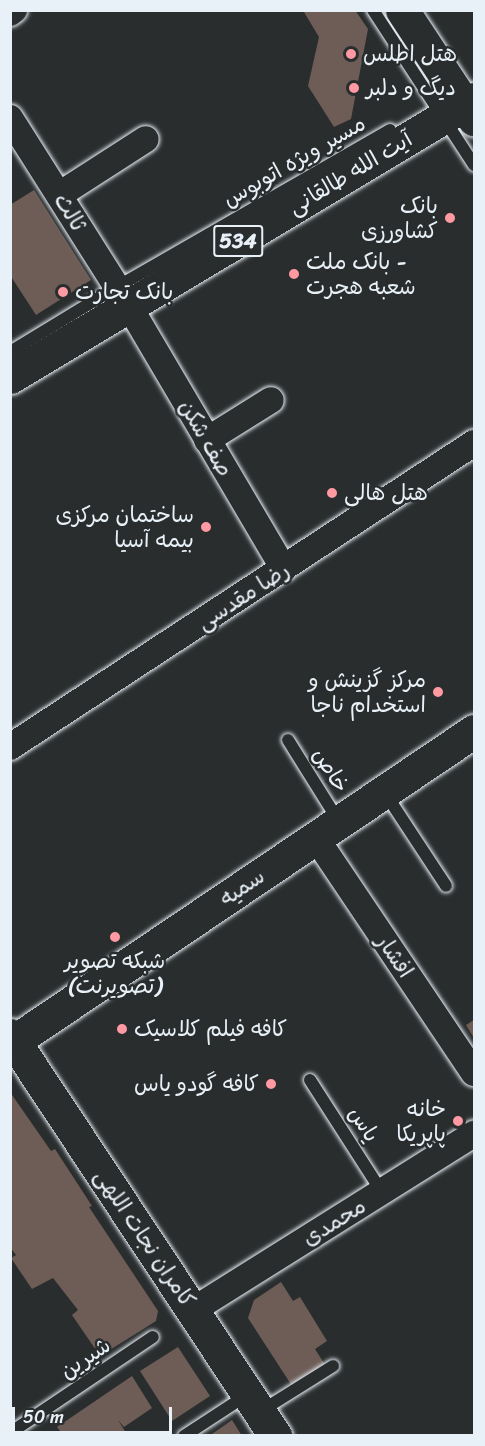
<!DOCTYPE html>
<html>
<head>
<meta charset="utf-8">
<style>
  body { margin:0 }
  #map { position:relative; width:485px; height:1446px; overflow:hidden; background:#2a2d2e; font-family:Sriracha,"Playpen Sans Arabic",sans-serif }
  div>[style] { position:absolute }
  .building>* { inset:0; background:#6e5d57 }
  .roads { filter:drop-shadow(0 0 2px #e8f1f8) drop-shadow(0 0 2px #e8f1f8) }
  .service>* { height:12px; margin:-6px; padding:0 6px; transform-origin:6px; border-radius:6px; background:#2a2d2e }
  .minor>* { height:26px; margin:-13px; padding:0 13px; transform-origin:13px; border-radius:13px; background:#2a2d2e }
  .secondary>* { height:33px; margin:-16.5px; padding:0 16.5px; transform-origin:16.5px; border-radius:16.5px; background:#2a2d2e }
  .primary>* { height:33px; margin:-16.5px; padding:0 16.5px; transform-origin:16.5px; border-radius:16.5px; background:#2a2d2e }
  .dots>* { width:16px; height:16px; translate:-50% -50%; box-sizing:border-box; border:3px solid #2a2d2e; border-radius:50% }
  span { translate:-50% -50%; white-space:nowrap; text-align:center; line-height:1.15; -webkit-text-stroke:5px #2a2d2e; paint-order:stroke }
  .shield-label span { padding:2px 4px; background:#2a2d2e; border:2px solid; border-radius:4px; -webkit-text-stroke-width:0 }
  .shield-label { font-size:21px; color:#e8f1f8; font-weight:700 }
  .poi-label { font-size:22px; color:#e8f1f8 }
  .left { translate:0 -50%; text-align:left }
  .right { translate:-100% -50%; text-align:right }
  .street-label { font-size:22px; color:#e8f1f8 }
  .frame { position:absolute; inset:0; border:12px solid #e8f1f8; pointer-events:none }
  .scale { position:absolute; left:12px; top:1407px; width:160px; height:27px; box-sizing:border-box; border:3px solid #e8f1f8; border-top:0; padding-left:8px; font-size:18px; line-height:21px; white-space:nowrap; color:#e8f1f8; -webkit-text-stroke:4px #2a2d2e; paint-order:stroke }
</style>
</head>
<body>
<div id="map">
  <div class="building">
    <div style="clip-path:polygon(355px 10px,368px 29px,351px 119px,334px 127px,308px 86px,319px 37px,304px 12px)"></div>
    <div style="clip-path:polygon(34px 190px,91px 280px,36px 315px,10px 275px,10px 205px)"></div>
    <div style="clip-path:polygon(474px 1020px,474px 1038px,466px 1025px)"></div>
    <div style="clip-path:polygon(10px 1092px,51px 1151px,55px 1149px,92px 1206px,89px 1207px,158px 1311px,156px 1321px,100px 1356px,72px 1315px,78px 1310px,53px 1278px,32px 1289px,11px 1258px,16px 1255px,10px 1247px)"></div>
    <div style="clip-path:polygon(281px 1282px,293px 1301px,300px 1297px,327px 1341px,315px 1349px,327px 1368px,294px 1389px,248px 1318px,254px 1300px)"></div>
    <div style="clip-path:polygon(178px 1347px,210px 1396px,172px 1421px,140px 1371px)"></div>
    <div style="clip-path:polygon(132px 1376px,152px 1408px,124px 1427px,118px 1420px,128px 1436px,64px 1436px,57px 1427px)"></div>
    <div style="clip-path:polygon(232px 1420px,242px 1436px,209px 1436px,225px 1425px)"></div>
  </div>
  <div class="roads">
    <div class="service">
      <div style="left:373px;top:10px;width:185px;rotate:56.9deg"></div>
      <div style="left:10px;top:352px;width:125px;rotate:-31.3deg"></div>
      <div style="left:117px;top:287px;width:315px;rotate:-29.9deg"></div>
      <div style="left:288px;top:740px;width:94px;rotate:58deg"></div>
      <div style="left:385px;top:793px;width:111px;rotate:56.7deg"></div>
      <div style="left:310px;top:1080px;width:133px;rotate:57.3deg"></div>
      <div style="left:261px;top:1411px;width:85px;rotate:-32deg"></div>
      <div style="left:10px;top:1433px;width:172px;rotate:-33.9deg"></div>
      <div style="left:184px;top:1436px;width:75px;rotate:-33.1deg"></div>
    </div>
    <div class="minor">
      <div style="left:10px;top:13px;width:5px;rotate:-37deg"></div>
      <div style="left:10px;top:118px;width:222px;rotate:57.7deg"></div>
      <div style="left:129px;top:306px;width:305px;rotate:59.5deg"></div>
      <div style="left:59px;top:195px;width:103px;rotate:-32.8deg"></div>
      <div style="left:207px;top:440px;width:75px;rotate:-32deg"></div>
      <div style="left:10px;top:747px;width:555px;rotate:-33.23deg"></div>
      <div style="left:316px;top:838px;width:283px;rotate:56.1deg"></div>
      <div style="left:193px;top:1310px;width:332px;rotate:-32.1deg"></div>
    </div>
    <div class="secondary">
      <div style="left:10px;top:1035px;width:481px;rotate:56.5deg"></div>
      <div style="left:10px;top:1044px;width:560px;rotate:-34deg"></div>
    </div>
    <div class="primary">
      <div style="left:402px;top:10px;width:131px;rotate:56.6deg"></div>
      <div style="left:10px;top:377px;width:541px;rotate:-30.93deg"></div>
    </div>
  </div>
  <div class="dots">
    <div style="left:351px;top:54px;background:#ff9aa2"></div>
    <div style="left:354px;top:88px;background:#ff9aa2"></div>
    <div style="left:450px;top:218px;background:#ff9aa2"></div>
    <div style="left:294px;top:274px;background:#ff9aa2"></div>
    <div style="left:63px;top:292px;background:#ff9aa2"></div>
    <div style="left:332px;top:493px;background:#ff9aa2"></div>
    <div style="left:206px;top:527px;background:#ff9aa2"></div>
    <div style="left:438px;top:692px;background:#ff9aa2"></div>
    <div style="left:115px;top:937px;background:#ff9aa2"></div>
    <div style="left:122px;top:1029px;background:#ff9aa2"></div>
    <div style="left:271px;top:1084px;background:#ff9aa2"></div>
    <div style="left:458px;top:1121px;background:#ff9aa2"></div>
  </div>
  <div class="shield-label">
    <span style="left:238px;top:241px">534</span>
  </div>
  <div class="poi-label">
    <span class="left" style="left:363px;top:54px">هتل اطلس</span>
    <span class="left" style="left:366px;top:88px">دیگ و دلبر</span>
    <span class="right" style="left:438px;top:218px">بانک<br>کشاورزی</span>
    <span class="left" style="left:306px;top:274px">بانک ملت -<br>شعبه هجرت</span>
    <span class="left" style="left:75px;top:292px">بانک تجارت</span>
    <span class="left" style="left:344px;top:493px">هتل هالی</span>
    <span class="right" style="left:194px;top:527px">ساختمان مرکزی<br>بیمه آسیا</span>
    <span class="right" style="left:426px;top:692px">مرکز گزینش و<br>استخدام ناجا</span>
    <span style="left:115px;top:973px">شبکه تصویر<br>(تصویرنت)</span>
    <span class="left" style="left:134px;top:1029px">کافه فیلم کلاسیک</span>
    <span class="right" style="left:259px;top:1084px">کافه گودو یاس</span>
    <span class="right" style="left:446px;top:1121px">خانه<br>پاپریکا</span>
  </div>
  <div class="street-label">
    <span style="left:294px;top:161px;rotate:-30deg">مسیر ویژه اتوبوس</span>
    <span style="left:350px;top:173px;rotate:-31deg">آیت الله طالقانی</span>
    <span style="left:70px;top:212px;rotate:58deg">ثالث</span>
    <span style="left:206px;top:438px;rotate:60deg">صف شکن</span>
    <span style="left:243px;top:596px;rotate:-33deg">رضا مقدسی</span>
    <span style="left:331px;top:770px;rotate:58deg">خاص</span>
    <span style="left:242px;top:887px;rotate:-34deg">سمیه</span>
    <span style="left:395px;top:956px;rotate:56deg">افشار</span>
    <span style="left:364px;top:1124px;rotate:57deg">یاس</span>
    <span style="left:334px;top:1222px;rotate:-32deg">محمدی</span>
    <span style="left:145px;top:1238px;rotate:56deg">کامران نجات اللهی</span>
    <span style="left:85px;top:1358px;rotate:-34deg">شیرین</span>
  </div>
  <div class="frame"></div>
  <div class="scale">50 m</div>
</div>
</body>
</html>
